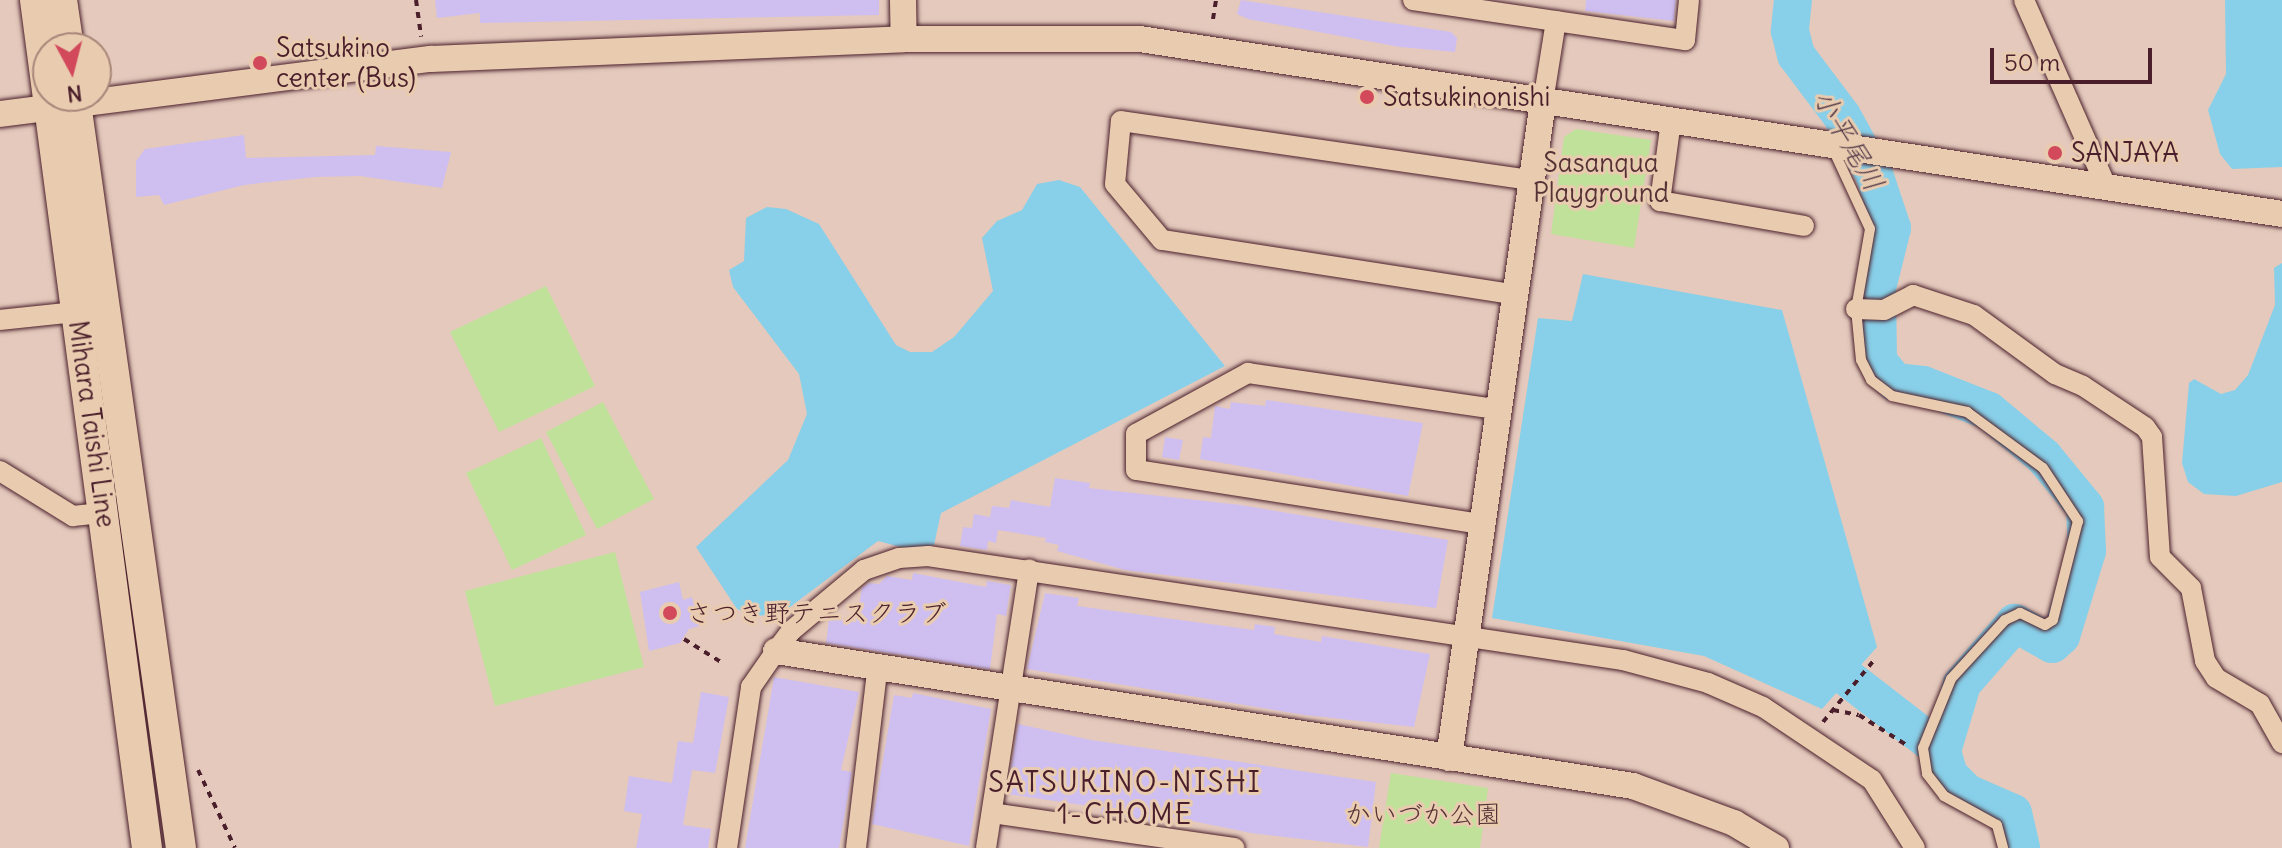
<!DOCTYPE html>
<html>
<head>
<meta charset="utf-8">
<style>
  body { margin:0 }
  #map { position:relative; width:2282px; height:848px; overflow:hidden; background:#e4c9bc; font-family:Delius,"Klee One",sans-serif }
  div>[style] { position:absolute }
  .green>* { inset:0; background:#c0e199 }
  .water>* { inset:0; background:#88d0e9 }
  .river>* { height:38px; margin:-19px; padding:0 19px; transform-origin:19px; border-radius:19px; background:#88d0e9 }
  .building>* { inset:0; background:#cfbff0 }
  .path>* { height:4px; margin-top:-2px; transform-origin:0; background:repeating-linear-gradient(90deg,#4a1f2b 0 6px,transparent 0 12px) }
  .roads { filter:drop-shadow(0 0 2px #4a1f2b) drop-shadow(0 0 2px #4a1f2b) }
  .lane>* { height:10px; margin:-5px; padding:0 5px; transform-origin:5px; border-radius:5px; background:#e9cbaf }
  .street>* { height:20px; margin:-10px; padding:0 10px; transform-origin:10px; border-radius:10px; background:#e9cbaf }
  .secondary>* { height:26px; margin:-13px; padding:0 13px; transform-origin:13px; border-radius:13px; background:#e9cbaf }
  .primary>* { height:30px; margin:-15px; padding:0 15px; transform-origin:15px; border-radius:15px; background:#e9cbaf }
  .dots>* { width:22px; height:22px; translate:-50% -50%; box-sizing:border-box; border:4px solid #e9cbaf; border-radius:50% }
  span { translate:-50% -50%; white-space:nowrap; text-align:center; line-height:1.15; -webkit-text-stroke:6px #e9cbaf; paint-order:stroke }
  .poi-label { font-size:26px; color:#4a1f2b }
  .left { translate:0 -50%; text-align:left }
  .park-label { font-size:26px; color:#563236 }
  .street-label { font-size:26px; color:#4a1f2b }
  .water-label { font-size:28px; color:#533a48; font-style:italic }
  .neighbourhood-label { font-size:28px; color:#4a1f2b; letter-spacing:2px }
  .north { position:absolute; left:32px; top:32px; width:80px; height:80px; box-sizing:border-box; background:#e9cbaf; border:2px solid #a9867a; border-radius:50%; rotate:173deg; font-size:22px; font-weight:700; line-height:32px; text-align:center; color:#4a1f2b }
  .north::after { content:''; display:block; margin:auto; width:28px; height:36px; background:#d1495b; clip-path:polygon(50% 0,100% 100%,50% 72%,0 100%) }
  .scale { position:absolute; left:1990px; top:48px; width:162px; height:36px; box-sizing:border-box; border:4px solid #4a1f2b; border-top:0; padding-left:10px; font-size:24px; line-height:28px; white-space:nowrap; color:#4a1f2b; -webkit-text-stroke:6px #e9cbaf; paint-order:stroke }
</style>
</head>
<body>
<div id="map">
  <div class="green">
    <div style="clip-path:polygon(1576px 129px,1651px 140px,1634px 248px,1551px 234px,1564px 137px)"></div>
    <div style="clip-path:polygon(546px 286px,595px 386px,499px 432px,450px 332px)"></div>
    <div style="clip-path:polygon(603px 402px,654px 499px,597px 529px,546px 432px)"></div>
    <div style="clip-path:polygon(541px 438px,586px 535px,512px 570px,466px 473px)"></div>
    <div style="clip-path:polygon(615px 552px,644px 667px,495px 706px,465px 591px)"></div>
    <div style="clip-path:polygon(1391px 773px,1488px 788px,1480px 848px,1379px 848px)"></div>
  </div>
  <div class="water">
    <div style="clip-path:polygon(2225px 0,2282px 0,2282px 167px,2232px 169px,2220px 154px,2208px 110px,2226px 74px)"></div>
    <div style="clip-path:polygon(1059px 180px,1080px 187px,1225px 366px,941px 513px,934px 545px,908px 549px,878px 541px,782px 613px,757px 616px,737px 609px,696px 547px,788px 460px,807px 414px,799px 374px,733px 287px,729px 270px,744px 261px,746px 218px,767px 207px,786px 209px,819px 224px,896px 345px,910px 352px,932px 352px,954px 337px,993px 291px,982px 238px,997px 221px,1022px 210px,1037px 184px)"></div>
    <div style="clip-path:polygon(2282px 263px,2282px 482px,2236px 496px,2204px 494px,2188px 482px,2182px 463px,2189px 383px,2194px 379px,2221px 394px,2235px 390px,2248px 375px,2275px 305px,2274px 268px)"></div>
    <div style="clip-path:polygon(1583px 274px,1782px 310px,1877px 647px,1822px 709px,1704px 656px,1492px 618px,1538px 318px,1572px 321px)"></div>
  </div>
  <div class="river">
    <div style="left:1793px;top:0;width:31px;rotate:96deg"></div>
    <div style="left:1790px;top:31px;width:25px;rotate:76deg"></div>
    <div style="left:1796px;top:55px;width:76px;rotate:53deg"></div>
    <div style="left:1842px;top:116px;width:66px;rotate:61.1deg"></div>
    <div style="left:1874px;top:174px;width:57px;rotate:71.6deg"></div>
    <div style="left:1892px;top:228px;width:62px;rotate:104deg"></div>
    <div style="left:1877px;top:288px;width:73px;rotate:89.2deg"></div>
    <div style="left:1878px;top:361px;width:27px;rotate:51deg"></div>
    <div style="left:1895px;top:382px;width:28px;rotate:6deg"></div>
    <div style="left:1923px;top:385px;width:71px;rotate:21.5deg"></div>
    <div style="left:1989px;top:411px;width:72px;rotate:39.9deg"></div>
    <div style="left:2044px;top:457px;width:65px;rotate:50.6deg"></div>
    <div style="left:2085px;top:507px;width:44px;rotate:87.4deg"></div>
    <div style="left:2087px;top:551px;width:89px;rotate:107deg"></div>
    <div style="left:2061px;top:636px;width:12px;rotate:138deg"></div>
    <div style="left:2052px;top:644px;width:43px;rotate:-150.4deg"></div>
    <div style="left:2015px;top:623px;width:81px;rotate:131deg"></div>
    <div style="left:1962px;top:684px;width:70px;rotate:106.6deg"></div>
    <div style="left:1942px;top:751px;width:25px;rotate:74deg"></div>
    <div style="left:1949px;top:775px;width:25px;rotate:45deg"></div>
    <div style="left:1967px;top:793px;width:50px;rotate:23.5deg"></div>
    <div style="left:2013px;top:813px;width:36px;rotate:77deg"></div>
    <div style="left:1849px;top:679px;width:118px;rotate:37.7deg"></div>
  </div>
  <div class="building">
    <div style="clip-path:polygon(435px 0,879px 0,879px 15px,480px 23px,480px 13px,437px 18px)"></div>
    <div style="clip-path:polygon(1241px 0,1451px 32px,1457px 38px,1455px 52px,1400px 47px,1248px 19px,1237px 14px)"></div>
    <div style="clip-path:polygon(1586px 0,1676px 0,1674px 21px,1585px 11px)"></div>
    <div style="clip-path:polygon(244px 135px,246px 158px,375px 155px,376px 146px,451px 152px,442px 188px,360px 176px,315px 177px,244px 185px,164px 205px,159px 195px,136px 197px,136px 161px,145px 149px)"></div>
    <div style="clip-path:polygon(1266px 400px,1423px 423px,1408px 496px,1200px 459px,1203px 437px,1211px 438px,1215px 406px,1230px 409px,1231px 402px,1265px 406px)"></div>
    <div style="clip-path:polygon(1165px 437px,1183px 440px,1179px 460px,1162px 457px)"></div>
    <div style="clip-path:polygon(1055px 478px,1090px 483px,1089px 488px,1241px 505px,1448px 540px,1436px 608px,1125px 570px,1057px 551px,1059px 545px,1045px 542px,1046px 538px,998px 530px,996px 543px,988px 541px,987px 550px,960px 546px,963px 527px,972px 528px,974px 514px,990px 517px,992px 506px,1009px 508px,1011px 500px,1050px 507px)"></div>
    <div style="clip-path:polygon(913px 573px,986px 587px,987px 581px,1011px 585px,1006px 616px,997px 614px,990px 669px,826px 643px,829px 619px,856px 622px,862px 588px,869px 583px,879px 584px,887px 576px,912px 580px)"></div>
    <div style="clip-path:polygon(679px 582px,683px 600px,692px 597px,699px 626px,689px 629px,680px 643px,649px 651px,640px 592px)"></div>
    <div style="clip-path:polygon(1045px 593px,1079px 598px,1077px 606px,1254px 630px,1255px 624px,1275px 627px,1274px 634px,1321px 642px,1322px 636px,1430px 654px,1414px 727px,1305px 715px,1027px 669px)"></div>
    <div style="clip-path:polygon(774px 677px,859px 692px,841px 770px,852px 772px,839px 848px,745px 848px)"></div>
    <div style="clip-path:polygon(701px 692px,729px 697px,715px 773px,692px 770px,683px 825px,711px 829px,708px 848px,636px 848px,642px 814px,624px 811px,629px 776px,672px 783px,678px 741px,693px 743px)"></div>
    <div style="clip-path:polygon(913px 693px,991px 709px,969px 846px,872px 824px,894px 695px,912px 698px)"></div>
    <div style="clip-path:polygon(1018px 724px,1091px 740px,1376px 782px,1368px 847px,1251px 833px,1163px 815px,1162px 822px,1129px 818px,1101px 813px,1102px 808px,1007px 794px)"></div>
  </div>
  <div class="path">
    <div style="left:416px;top:0;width:37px;rotate:82deg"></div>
    <div style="left:1213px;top:19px;width:19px;rotate:-81deg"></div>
    <div style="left:684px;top:639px;width:47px;rotate:32deg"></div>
    <div style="left:1833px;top:710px;width:26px;rotate:11deg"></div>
    <div style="left:1859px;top:715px;width:58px;rotate:32.3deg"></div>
    <div style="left:1823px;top:722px;width:82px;rotate:-50.5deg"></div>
    <div style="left:198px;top:770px;width:86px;rotate:64.6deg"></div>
  </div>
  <div class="roads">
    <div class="lane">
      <div style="left:1832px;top:147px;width:90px;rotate:65.1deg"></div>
      <div style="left:1870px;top:229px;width:81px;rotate:99.9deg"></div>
      <div style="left:1856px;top:309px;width:51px;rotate:84.4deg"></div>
      <div style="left:1861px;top:360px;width:22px;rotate:63deg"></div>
      <div style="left:1871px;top:380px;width:26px;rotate:37deg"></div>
      <div style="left:1892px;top:396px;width:77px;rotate:12deg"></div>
      <div style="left:1967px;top:412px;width:94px;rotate:36.4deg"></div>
      <div style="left:2043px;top:468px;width:64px;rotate:56.6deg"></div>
      <div style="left:2078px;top:521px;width:102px;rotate:104.2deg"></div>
      <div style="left:2053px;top:620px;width:9px;rotate:148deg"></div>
      <div style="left:2045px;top:625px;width:28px;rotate:-154deg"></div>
      <div style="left:2020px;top:613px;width:17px;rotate:155deg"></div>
      <div style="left:2005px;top:620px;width:80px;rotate:132.5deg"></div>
      <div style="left:1951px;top:679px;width:74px;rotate:112.1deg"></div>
      <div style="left:1923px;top:748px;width:26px;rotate:81deg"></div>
      <div style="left:1927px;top:774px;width:28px;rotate:52deg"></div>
      <div style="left:1944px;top:796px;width:60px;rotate:28.7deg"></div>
      <div style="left:1997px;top:825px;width:24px;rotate:75deg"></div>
    </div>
    <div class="street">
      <div style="left:1413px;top:0;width:275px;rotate:8.4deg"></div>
      <div style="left:1685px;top:40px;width:40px;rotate:-84.3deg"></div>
      <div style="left:2024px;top:0;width:203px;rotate:66.2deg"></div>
      <div style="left:1543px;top:102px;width:82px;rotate:-80.9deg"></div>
      <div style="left:1671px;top:121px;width:81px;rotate:97.8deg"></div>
      <div style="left:1660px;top:201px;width:146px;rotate:9.8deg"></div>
      <div style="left:1512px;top:294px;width:354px;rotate:-171.2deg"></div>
      <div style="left:1162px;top:240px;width:73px;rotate:-130deg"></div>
      <div style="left:1115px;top:184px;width:63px;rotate:-84.6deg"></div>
      <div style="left:1121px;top:121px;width:413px;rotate:8.2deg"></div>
      <div style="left:1856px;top:309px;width:28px;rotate:2deg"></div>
      <div style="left:1884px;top:310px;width:33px;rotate:-27deg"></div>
      <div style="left:1913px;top:295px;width:64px;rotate:18.2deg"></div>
      <div style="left:1974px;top:315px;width:100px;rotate:36.1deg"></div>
      <div style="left:2055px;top:374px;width:30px;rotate:23deg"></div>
      <div style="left:2083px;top:386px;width:74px;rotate:33.5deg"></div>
      <div style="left:2145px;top:427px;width:12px;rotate:55deg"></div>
      <div style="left:2152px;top:437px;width:120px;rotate:86.2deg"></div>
      <div style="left:2160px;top:557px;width:44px;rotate:45deg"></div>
      <div style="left:2191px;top:588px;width:74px;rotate:79.1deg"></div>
      <div style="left:2205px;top:661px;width:20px;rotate:57deg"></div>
      <div style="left:2216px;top:678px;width:51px;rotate:30.6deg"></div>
      <div style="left:2260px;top:704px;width:45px;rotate:60.6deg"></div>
      <div style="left:0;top:320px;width:85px;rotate:-6deg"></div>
      <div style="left:0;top:471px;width:86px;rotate:31.7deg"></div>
      <div style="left:73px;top:516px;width:31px;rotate:-6deg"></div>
      <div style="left:1481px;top:524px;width:349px;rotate:-171.1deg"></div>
      <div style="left:1136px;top:470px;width:36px;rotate:-90deg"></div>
      <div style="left:1136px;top:434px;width:128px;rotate:-28.6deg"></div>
      <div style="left:1248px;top:373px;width:251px;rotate:8.3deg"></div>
      <div style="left:992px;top:813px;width:245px;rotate:8.2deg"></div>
      <div style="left:727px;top:848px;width:163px;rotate:-81.5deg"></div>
      <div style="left:751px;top:687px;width:44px;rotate:-55.2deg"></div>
      <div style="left:776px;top:651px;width:25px;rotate:-53deg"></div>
      <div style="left:791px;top:631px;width:95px;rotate:-39.9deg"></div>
      <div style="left:864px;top:570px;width:37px;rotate:-19deg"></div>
      <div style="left:899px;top:558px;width:29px;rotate:-4deg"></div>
      <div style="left:928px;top:556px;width:703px;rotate:8.51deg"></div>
      <div style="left:1623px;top:660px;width:88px;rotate:15.1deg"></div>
      <div style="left:1708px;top:683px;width:60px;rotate:23.6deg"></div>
      <div style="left:1763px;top:707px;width:131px;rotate:33.8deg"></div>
      <div style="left:1872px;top:780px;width:80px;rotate:57.7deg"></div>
      <div style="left:856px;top:848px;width:178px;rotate:-83.2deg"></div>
      <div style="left:986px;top:848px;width:282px;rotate:-81.2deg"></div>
    </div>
    <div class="secondary">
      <div style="left:903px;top:0;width:39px;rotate:89deg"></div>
      <div style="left:0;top:114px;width:434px;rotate:-7.3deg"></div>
      <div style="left:431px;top:59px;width:473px;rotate:-2.4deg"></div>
      <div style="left:904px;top:39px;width:236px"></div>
      <div style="left:1140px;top:39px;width:1155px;rotate:8.71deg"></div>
      <div style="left:776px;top:651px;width:868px;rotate:8.95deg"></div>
      <div style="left:1633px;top:786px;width:108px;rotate:20.1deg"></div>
      <div style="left:1734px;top:823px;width:49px;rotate:30.8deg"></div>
      <div style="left:1449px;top:758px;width:663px;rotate:-81.85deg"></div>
    </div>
    <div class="primary">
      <div style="left:35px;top:0;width:855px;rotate:82.48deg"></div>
      <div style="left:62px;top:0;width:49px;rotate:81.7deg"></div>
      <div style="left:75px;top:96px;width:759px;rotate:81.98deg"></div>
    </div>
  </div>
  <div class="dots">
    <div style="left:260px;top:63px;background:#d1495b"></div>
    <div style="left:1367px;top:97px;background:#d1495b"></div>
    <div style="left:2055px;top:153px;background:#d1495b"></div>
    <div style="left:670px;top:613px;background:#d1495b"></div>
  </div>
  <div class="poi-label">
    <span class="left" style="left:276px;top:63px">Satsukino<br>center (Bus)</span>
    <span class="left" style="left:1383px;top:97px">Satsukinonishi</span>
    <span class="left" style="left:2071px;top:153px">SANJAYA</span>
    <span class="left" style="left:686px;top:613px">さつき野テニスクラブ</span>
  </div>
  <div class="park-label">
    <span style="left:1601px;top:178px">Sasanqua<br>Playground</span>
    <span style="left:1423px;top:814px">かいづか公園</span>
  </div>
  <div class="street-label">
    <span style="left:92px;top:424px;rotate:82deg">Mihara Taishi Line</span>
  </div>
  <div class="water-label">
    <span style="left:1849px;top:140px;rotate:60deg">小平尾川</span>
  </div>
  <div class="neighbourhood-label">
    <span style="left:1125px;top:798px">SATSUKINO-NISHI<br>1-CHOME</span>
  </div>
  <div class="north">N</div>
  <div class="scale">50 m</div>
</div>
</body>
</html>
